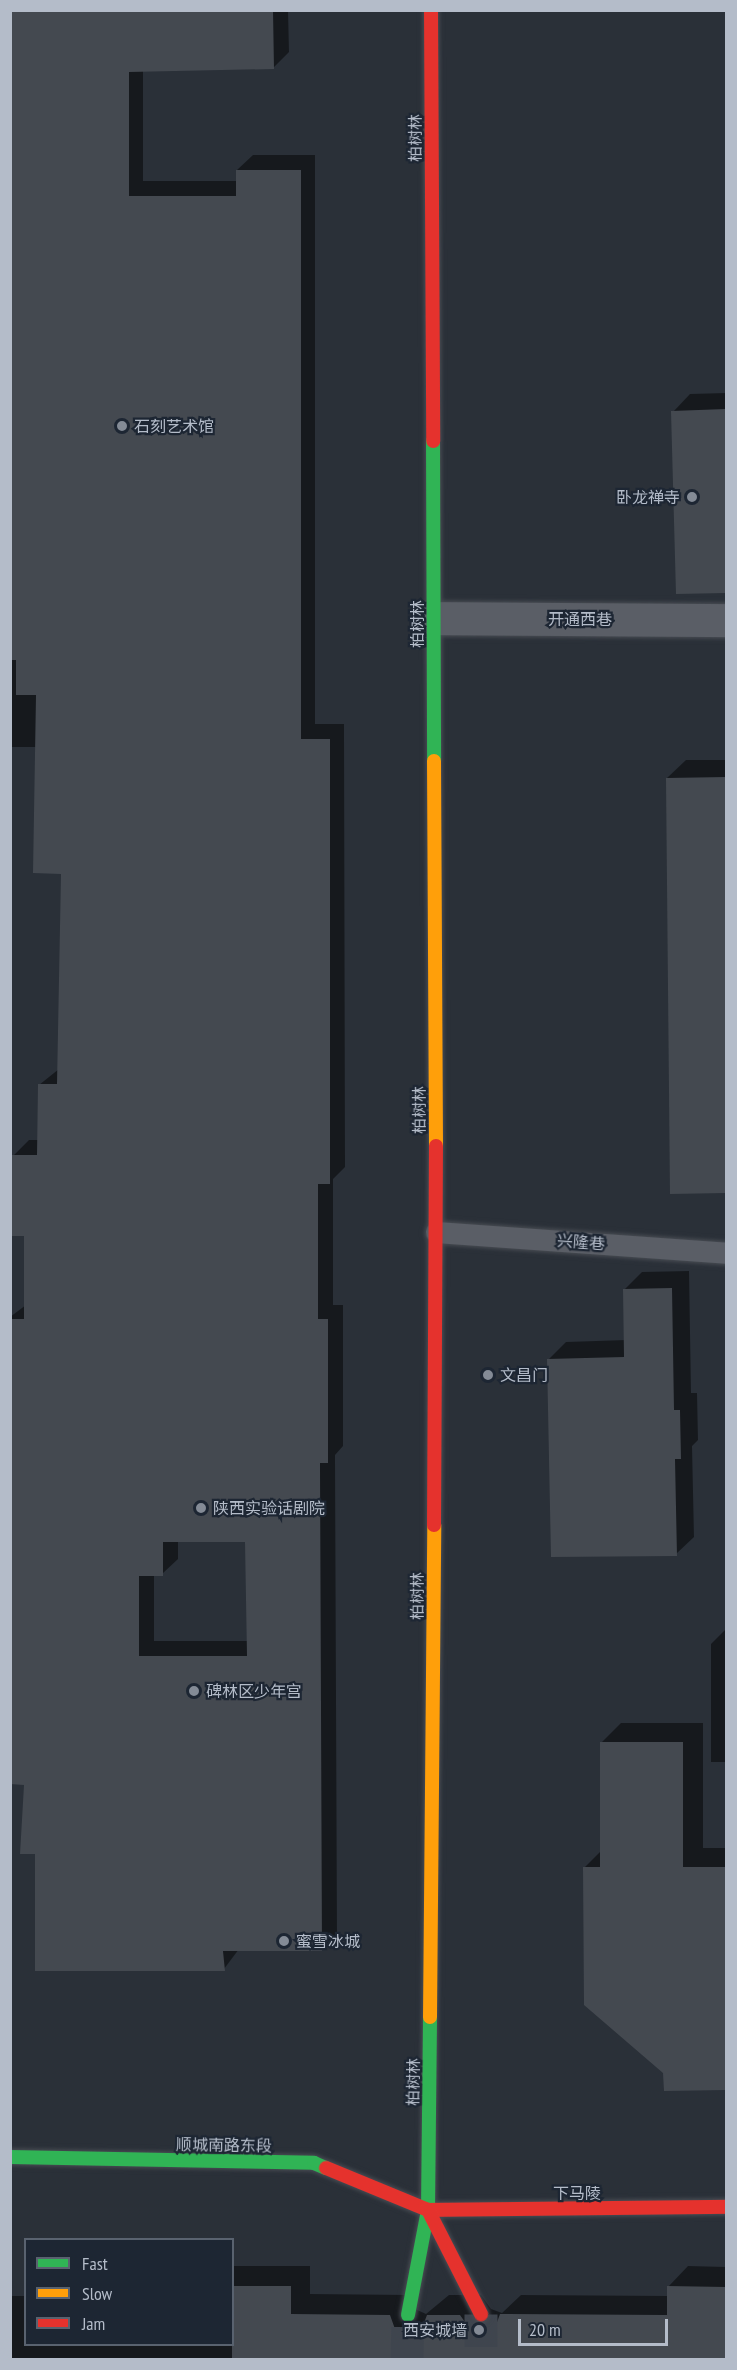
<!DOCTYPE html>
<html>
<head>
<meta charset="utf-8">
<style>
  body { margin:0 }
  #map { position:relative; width:737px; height:2370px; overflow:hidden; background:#2a3038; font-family:"PT Sans Narrow","Noto Sans SC",sans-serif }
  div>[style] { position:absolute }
  .shadow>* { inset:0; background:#0007 }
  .building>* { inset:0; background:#444950 }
  .secondary-tunnel>* { height:33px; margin-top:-16.5px; transform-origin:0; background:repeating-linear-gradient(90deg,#3f454e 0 33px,transparent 0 49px) }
  .roads { filter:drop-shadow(0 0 2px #484c53) drop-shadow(0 0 2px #484c53) }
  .lane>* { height:21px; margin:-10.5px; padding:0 10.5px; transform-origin:10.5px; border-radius:10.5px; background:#5a5e66 }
  .street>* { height:33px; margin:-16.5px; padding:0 16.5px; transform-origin:16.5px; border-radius:16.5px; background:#5a5e66 }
  .fast>* { height:14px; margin:-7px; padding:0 7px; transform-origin:7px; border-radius:7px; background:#30b455 }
  .slow>* { height:14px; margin:-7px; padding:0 7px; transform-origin:7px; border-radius:7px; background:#ff9f0a }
  .jam>* { height:14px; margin:-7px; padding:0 7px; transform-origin:7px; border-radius:7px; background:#e5322d }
  .dots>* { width:16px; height:16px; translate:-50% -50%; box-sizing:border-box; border:3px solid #1d2633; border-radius:50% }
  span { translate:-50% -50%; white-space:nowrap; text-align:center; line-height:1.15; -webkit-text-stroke:4.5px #1d2633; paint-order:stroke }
  .street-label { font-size:16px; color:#b4bcc9 }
  .poi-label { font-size:16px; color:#b4bcc9 }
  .left { translate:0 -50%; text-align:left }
  .right { translate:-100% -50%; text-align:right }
  .frame { position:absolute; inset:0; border:12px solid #b4bcc9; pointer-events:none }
  .legend { position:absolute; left:24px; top:2238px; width:210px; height:108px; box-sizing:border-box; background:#1d2633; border:2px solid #59626f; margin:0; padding:8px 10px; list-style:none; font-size:18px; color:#b4bcc9 }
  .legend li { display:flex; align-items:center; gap:12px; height:30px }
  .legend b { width:30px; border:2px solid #59626f }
  .scale { position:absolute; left:518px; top:2319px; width:150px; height:27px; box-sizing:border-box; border:3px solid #b4bcc9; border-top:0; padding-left:8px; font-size:18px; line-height:21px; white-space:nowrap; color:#b4bcc9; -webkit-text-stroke:4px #1d2633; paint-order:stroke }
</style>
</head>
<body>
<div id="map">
  <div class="shadow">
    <div style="clip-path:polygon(evenodd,10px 10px,288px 10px,289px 52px,274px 67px,143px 71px,143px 181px,237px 181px,237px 170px,253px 155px,315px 155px,315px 724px,344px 724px,345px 1167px,333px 1179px,333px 1305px,343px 1305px,343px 1446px,335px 1455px,337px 1934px,321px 1949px,239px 1949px,224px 1969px,36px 1852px,26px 1783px,10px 1783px,10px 1317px,26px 1305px,26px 1235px,14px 1155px,29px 1140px,38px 1140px,39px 1085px,59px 1069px,63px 872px,36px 747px,10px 747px,10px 10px,178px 1541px,246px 1541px,248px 1641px,154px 1641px,154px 1574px,162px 1574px,178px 1559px,178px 1541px)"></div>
    <div style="clip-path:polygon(726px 393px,726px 591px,678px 592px,673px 412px,690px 394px)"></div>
    <div style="clip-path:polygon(686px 760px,726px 760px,726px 1192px,672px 1192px,667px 778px)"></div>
    <div style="clip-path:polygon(689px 1271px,691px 1393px,697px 1393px,698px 1440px,692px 1446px,694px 1537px,676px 1554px,549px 1359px,566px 1342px,626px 1340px,625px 1289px,642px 1272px)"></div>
    <div style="clip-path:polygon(726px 1629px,726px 1762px,711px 1762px,711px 1644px)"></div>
    <div style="clip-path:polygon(621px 1723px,703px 1723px,703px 1848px,726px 1848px,726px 2089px,665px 2089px,665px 2072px,585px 1867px,601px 1851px,601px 1743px)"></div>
    <div style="clip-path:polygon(232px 2266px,310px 2266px,310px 2294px,410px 2295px,415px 2309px,426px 2314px,449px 2295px,481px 2295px,491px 2309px,502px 2313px,521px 2295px,668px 2296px,668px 2287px,688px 2266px,726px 2267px,726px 2360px,10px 2360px,10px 2296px,26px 2296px,26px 2344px,232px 2344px)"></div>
  </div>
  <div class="building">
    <div style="clip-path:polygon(evenodd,10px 10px,273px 10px,274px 69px,129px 72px,129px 196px,236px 196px,236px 170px,301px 170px,301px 739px,330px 739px,330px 1184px,318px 1184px,318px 1319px,328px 1319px,328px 1463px,320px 1463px,322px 1951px,223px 1951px,225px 1971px,35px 1971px,35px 1854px,20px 1854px,24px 1785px,10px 1784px,10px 1319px,24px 1319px,24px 1236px,12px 1236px,12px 1155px,37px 1155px,38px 1084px,57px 1084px,61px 874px,33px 873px,36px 695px,16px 695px,16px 660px,10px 660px,10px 10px,163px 1542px,245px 1542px,247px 1656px,139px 1656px,139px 1576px,163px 1576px,163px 1542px)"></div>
    <div style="clip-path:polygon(726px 409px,726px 593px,676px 594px,671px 411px)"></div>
    <div style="clip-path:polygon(726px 777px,726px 1193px,670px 1194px,666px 778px)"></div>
    <div style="clip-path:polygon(672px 1288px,674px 1410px,680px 1410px,681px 1459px,675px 1459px,677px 1556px,551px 1557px,547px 1359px,624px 1357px,623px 1289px)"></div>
    <div style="clip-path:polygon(600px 1742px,683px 1742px,683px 1867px,726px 1867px,726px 2090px,664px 2091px,663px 2073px,584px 2005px,583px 1867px,600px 1867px)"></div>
    <div style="clip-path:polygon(232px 2286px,291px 2286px,291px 2314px,390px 2315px,395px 2329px,405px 2333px,422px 2328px,427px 2315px,460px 2315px,470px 2329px,481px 2333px,496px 2325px,500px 2314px,667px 2315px,667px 2286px,726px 2287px,726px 2360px,232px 2360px)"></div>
  </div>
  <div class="secondary-tunnel">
    <div style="left:481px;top:2314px;width:46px;rotate:90deg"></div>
    <div style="left:407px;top:2360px;width:45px;rotate:-88.7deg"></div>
  </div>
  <div class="roads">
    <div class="lane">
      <div style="left:436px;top:1232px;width:291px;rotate:4.1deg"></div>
    </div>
    <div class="street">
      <div style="left:433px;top:618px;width:293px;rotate:0.4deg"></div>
    </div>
    <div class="fast">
      <div style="left:433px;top:441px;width:320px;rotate:89.8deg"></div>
      <div style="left:10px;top:2157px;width:304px;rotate:1.1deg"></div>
      <div style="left:314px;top:2163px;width:13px;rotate:23deg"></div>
      <div style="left:408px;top:2315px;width:107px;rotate:-79.2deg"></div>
      <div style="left:428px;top:2210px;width:193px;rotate:-89.4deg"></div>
    </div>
    <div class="slow">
      <div style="left:434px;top:761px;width:385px;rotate:89.7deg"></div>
      <div style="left:430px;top:2017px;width:492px;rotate:-89.5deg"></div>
    </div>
    <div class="jam">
      <div style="left:431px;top:10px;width:431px;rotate:89.7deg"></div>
      <div style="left:434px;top:1525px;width:379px;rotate:-89.7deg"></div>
      <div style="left:326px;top:2168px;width:110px;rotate:22.4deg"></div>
      <div style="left:428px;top:2210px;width:298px;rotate:-0.6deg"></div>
      <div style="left:428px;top:2210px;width:117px;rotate:63deg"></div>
    </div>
  </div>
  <div class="dots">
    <div style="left:122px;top:426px;background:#848b96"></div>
    <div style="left:692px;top:497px;background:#848b96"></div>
    <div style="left:488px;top:1375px;background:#848b96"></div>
    <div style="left:201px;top:1508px;background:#848b96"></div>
    <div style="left:194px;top:1691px;background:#848b96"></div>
    <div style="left:284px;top:1941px;background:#848b96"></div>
    <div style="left:479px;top:2330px;background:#848b96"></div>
  </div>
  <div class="street-label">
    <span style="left:415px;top:138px;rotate:-90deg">柏树林</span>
    <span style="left:580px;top:619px">开通西巷</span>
    <span style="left:417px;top:624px;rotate:-90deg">柏树林</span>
    <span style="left:419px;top:1110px;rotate:-90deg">柏树林</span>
    <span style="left:581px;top:1242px;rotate:4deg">兴隆巷</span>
    <span style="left:417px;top:1596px;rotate:-90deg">柏树林</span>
    <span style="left:413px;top:2082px;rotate:-89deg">柏树林</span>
    <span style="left:224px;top:2145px;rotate:1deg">顺城南路东段</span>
    <span style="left:577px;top:2193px">下马陵</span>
  </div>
  <div class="poi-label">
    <span class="left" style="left:134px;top:426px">石刻艺术馆</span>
    <span class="right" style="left:680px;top:497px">卧龙禅寺</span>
    <span class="left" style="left:500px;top:1375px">文昌门</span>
    <span class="left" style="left:213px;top:1508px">陕西实验话剧院</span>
    <span class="left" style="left:206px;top:1691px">碑林区少年宫</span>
    <span class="left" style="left:296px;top:1941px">蜜雪冰城</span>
    <span class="right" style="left:467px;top:2330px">西安城墙</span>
  </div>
  <div class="frame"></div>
  <ul class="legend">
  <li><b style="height:8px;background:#30b455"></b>Fast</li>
  <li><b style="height:8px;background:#ff9f0a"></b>Slow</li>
  <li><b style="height:8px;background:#e5322d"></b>Jam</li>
  </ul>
  <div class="scale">20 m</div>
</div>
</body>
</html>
